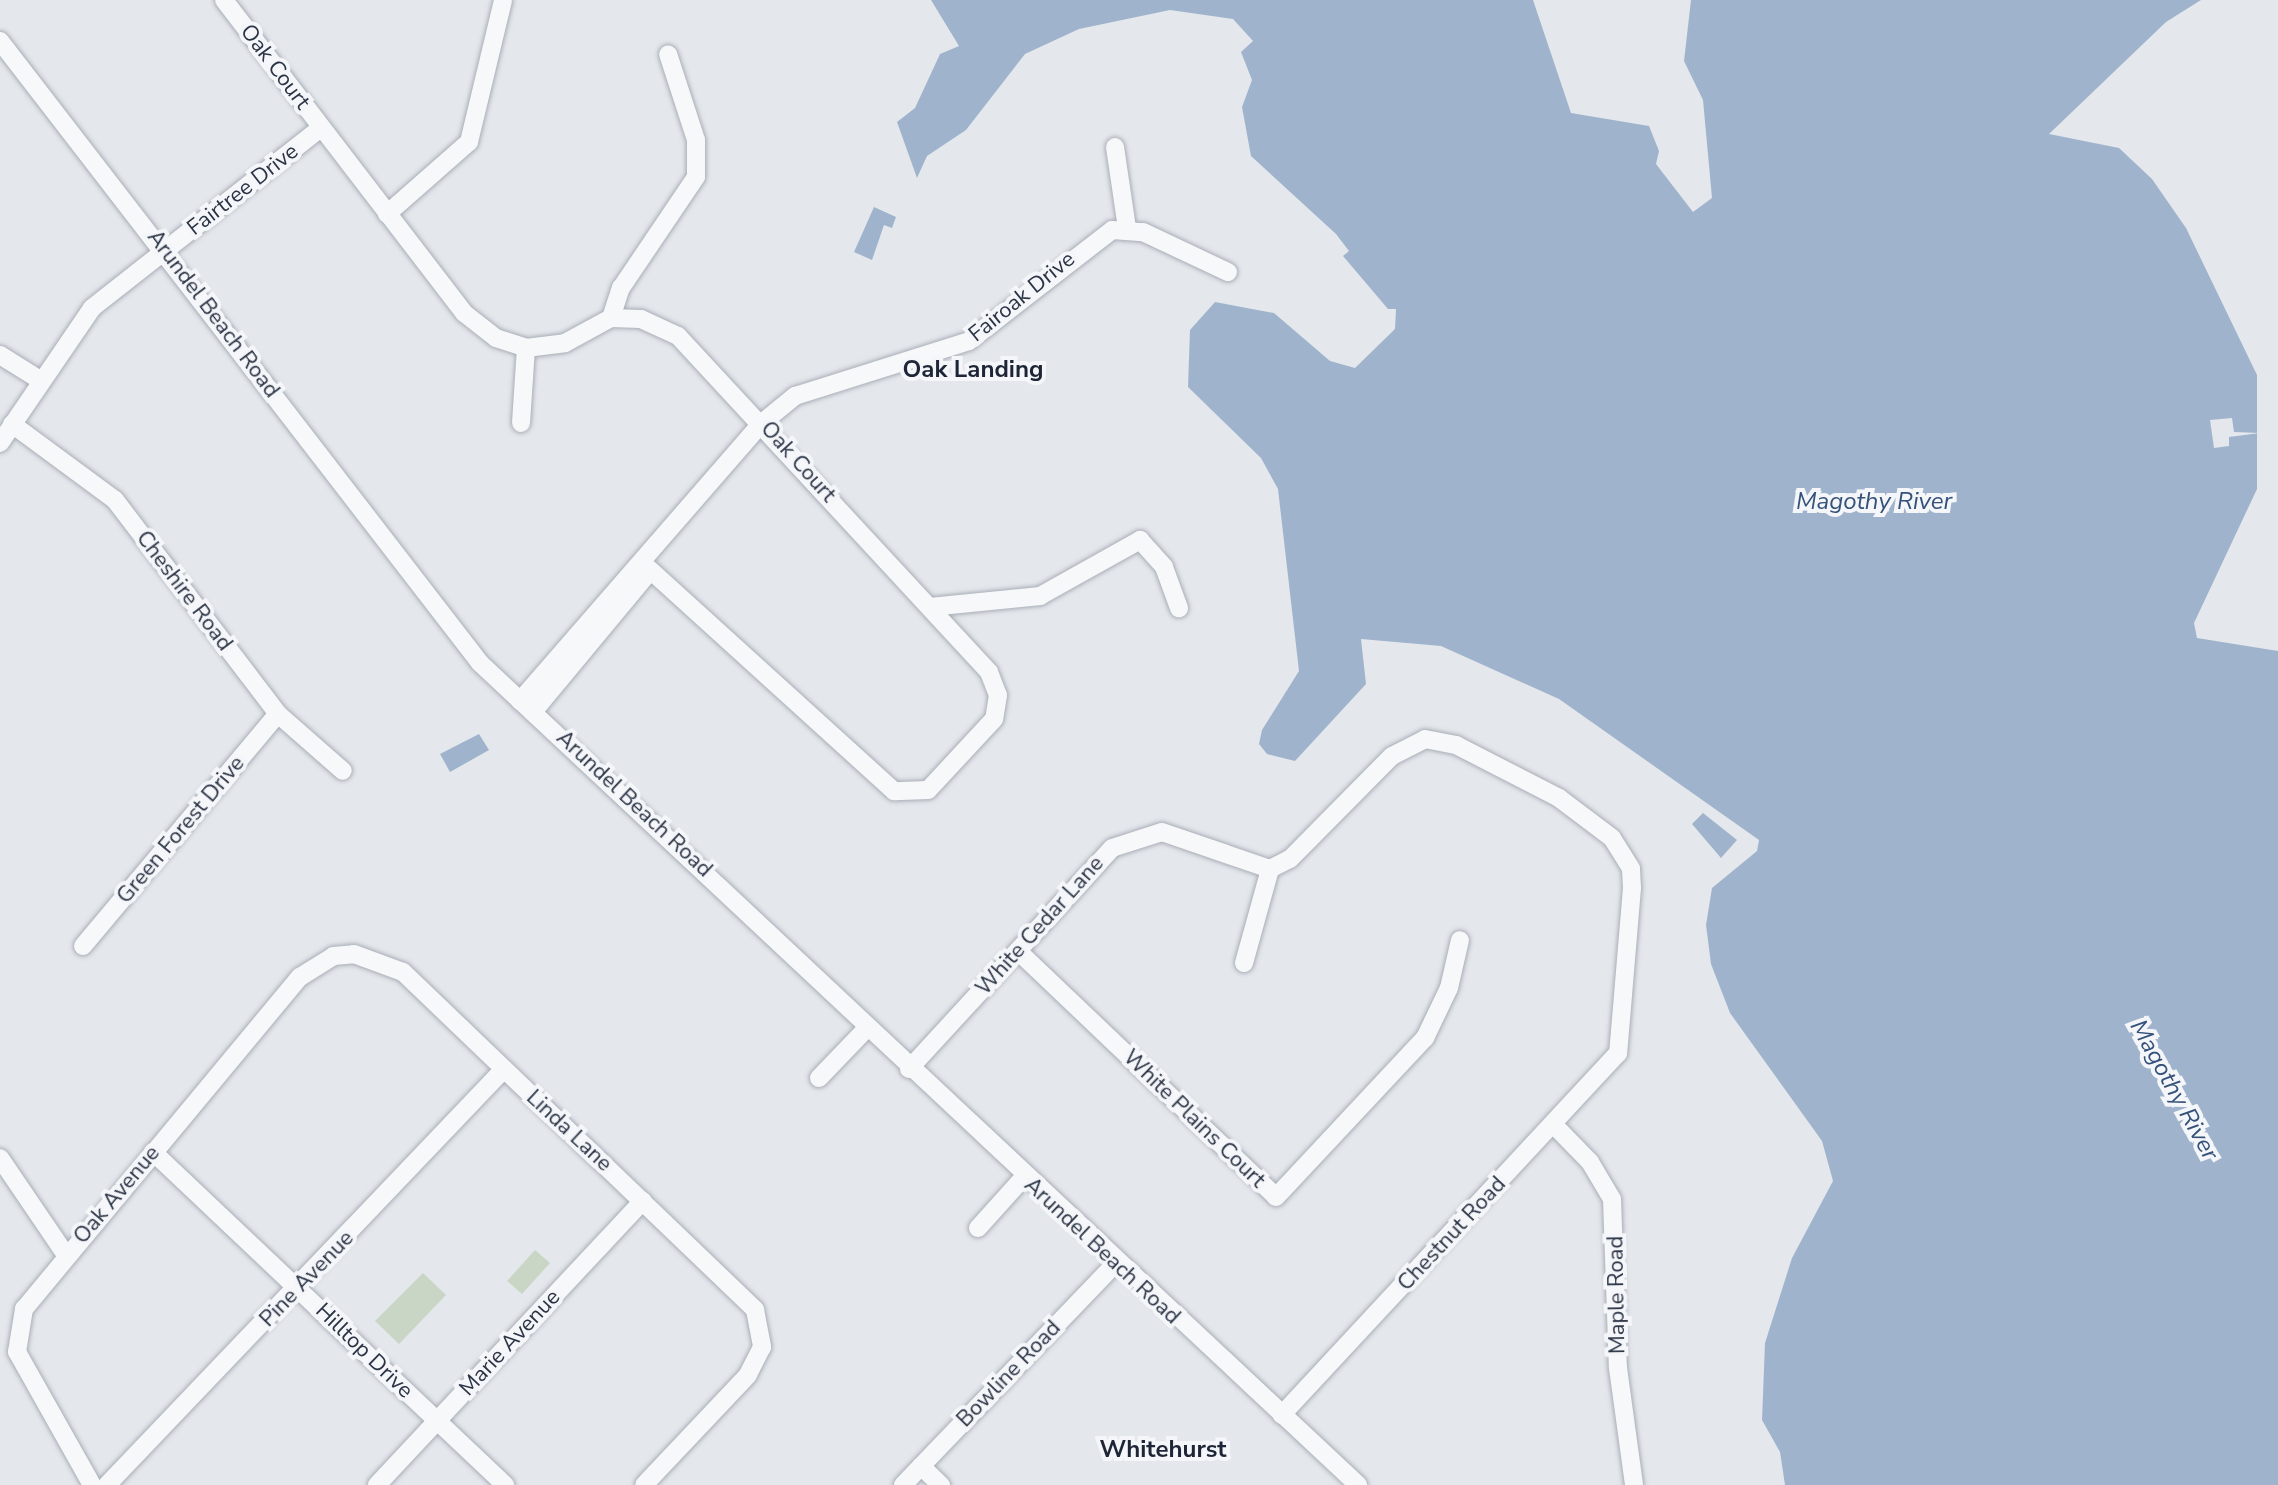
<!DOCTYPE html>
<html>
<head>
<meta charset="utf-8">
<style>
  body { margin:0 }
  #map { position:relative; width:2278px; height:1485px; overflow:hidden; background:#e4e7ec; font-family:"Nunito Sans",sans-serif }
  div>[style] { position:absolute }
  .green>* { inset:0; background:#c9d6c5 }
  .water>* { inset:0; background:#9fb4cc }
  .pier>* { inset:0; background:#e4e7ec }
  .roads { filter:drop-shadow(0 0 2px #a9aeb7) drop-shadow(0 0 2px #a9aeb7) }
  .minor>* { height:18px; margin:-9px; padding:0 9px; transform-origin:9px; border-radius:9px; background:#f7f8fa }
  span { translate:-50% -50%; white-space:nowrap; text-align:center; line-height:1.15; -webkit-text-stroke:8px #f4f6f9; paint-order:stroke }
  .street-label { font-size:22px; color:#2b3445 }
  .neighbourhood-label { font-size:24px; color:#1d2536; font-weight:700 }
  .water-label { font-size:24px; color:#34527a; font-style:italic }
</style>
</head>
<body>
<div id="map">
  <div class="green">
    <div style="clip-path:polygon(535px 1250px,550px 1263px,522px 1294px,507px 1281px)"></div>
    <div style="clip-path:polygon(423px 1273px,446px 1295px,399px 1344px,375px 1321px)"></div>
  </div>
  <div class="water">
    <div style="clip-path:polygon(931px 0,1533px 0,1571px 113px,1649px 126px,1659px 151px,1656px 164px,1693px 212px,1712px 198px,1703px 100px,1684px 61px,1691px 0,2201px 0,2166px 22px,2049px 134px,2119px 148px,2152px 179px,2186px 228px,2257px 375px,2257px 489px,2194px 623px,2197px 638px,2278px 651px,2278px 1485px,1785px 1485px,1780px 1452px,1762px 1420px,1765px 1343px,1792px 1258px,1833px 1181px,1822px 1141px,1730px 1013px,1711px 964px,1706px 925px,1712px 888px,1757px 851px,1759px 840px,1559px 699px,1441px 646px,1361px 639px,1366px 684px,1295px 761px,1267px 754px,1259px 744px,1262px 730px,1299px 671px,1278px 489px,1261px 458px,1188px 387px,1190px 330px,1215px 302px,1274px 313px,1330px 361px,1355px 368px,1395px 329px,1396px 309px,1388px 309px,1343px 256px,1349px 251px,1336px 234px,1251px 156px,1242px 107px,1252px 80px,1241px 52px,1253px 41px,1233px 19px,1170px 10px,1079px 29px,1025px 54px,966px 130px,927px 156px,917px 178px,897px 122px,915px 108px,940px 54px,959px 46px)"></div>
    <div style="clip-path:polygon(874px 207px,896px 217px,892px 228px,884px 225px,872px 260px,854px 252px)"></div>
    <div style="clip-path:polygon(479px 734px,489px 750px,450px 772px,440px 754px)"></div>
    <div style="clip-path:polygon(1703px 813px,1737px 840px,1721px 858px,1692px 824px)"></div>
  </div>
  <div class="pier">
    <div style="clip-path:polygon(2232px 418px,2234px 432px,2260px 433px,2229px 437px,2229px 446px,2214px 448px,2210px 420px)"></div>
  </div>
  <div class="roads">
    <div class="minor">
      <div style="left:224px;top:0;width:394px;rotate:52.5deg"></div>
      <div style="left:464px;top:313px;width:41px;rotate:38deg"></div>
      <div style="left:496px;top:338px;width:32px;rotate:18deg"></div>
      <div style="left:526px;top:348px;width:39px;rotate:-7deg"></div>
      <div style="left:565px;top:343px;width:52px;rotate:-28.5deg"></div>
      <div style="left:611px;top:318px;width:30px;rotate:2deg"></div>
      <div style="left:641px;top:319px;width:41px;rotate:24.7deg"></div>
      <div style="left:678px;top:336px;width:458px;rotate:47.2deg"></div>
      <div style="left:989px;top:672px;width:25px;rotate:69deg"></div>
      <div style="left:998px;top:695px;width:24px;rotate:99deg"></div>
      <div style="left:994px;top:719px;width:97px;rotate:132.9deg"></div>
      <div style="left:928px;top:790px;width:34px;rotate:178deg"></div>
      <div style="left:894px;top:791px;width:338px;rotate:-137.8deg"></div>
      <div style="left:0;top:41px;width:786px;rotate:52.34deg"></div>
      <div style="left:480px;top:663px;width:1203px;rotate:43.11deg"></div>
      <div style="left:1115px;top:147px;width:82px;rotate:81.6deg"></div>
      <div style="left:387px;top:214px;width:109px;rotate:-41.3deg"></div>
      <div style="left:469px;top:142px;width:146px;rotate:-76.5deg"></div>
      <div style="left:611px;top:318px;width:32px;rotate:-72deg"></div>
      <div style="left:621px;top:288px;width:134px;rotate:-56deg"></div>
      <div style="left:696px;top:177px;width:37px;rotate:-90deg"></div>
      <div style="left:696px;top:140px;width:90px;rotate:-108deg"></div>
      <div style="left:0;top:355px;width:47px;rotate:32deg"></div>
      <div style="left:521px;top:423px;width:75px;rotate:-86.2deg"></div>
      <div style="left:12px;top:424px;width:128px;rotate:36.4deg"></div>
      <div style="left:115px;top:500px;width:269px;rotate:52.7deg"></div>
      <div style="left:278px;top:714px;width:86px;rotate:41.2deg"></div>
      <div style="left:0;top:443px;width:163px;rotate:-55.7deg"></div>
      <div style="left:92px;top:308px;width:291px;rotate:-38.2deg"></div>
      <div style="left:930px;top:607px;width:111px;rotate:-5.7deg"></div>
      <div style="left:1040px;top:596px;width:115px;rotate:-29.2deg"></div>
      <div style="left:1140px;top:540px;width:36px;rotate:48deg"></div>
      <div style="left:1164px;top:567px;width:44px;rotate:69.9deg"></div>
      <div style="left:520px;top:701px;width:369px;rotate:-49deg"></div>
      <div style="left:762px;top:423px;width:43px;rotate:-39.3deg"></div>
      <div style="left:795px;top:396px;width:182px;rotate:-17.5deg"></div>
      <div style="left:969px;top:341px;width:181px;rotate:-37.8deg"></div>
      <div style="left:1112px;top:230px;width:31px;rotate:4deg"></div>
      <div style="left:1143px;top:232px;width:94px;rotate:25.2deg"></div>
      <div style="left:533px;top:712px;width:175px;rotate:-50.3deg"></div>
      <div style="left:645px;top:577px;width:13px;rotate:-94deg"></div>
      <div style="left:83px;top:946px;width:303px;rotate:-50deg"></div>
      <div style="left:1018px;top:951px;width:356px;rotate:43.6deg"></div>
      <div style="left:1276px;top:1197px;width:218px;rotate:-46.9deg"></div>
      <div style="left:1425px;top:1038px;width:55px;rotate:-64.4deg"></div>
      <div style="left:1449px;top:988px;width:49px;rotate:-77.1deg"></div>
      <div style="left:1244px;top:963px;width:98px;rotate:-74.5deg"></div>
      <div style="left:909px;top:1069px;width:300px;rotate:-47.4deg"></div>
      <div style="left:1112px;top:848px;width:52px;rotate:-17.7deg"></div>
      <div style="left:1162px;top:832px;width:114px;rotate:18.9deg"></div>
      <div style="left:1270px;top:869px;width:22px;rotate:-27deg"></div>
      <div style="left:1290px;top:859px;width:145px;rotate:-45.3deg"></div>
      <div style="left:1392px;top:756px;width:37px;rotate:-27deg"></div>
      <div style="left:1425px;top:739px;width:32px;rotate:11deg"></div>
      <div style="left:1456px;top:745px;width:116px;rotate:27.2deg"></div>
      <div style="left:1559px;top:798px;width:66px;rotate:37deg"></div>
      <div style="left:1612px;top:838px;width:36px;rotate:58deg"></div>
      <div style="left:1631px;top:869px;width:19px;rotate:87deg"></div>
      <div style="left:1632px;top:888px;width:166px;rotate:94.8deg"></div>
      <div style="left:1618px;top:1053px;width:494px;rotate:132.9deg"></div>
      <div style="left:819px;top:1078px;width:68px;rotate:-46.2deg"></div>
      <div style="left:1554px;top:1125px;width:52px;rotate:45.8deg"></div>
      <div style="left:1590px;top:1162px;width:43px;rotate:59.3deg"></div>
      <div style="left:1612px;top:1199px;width:169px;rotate:88deg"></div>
      <div style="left:1618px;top:1368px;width:118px;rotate:82.2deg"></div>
      <div style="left:153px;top:1152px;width:485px;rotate:43.4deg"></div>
      <div style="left:0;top:1158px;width:117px;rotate:55.8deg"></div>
      <div style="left:978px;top:1228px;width:69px;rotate:-48deg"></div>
      <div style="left:921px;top:1466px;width:28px;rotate:44deg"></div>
      <div style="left:92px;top:1485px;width:153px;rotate:-119.4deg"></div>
      <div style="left:17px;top:1352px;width:44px;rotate:-80.8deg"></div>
      <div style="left:24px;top:1309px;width:432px;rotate:-50.3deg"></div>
      <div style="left:300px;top:977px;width:39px;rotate:-32deg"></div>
      <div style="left:333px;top:956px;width:21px;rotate:-5deg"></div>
      <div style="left:354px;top:954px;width:52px;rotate:20.2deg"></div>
      <div style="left:403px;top:972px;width:488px;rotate:43.8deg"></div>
      <div style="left:755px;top:1310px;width:38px;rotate:79deg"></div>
      <div style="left:762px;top:1347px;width:31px;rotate:117deg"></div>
      <div style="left:748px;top:1375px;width:151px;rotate:133.4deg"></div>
      <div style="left:107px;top:1485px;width:575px;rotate:-46.34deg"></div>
      <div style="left:377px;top:1485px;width:389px;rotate:-46.9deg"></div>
      <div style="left:903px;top:1485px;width:306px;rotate:-46.2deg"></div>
    </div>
  </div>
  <div class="street-label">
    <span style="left:275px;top:67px;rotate:53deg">Oak Court</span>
    <span style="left:243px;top:190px;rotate:-38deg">Fairtree Drive</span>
    <span style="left:1022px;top:297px;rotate:-39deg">Fairoak Drive</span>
    <span style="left:213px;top:314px;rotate:53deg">Arundel Beach Road</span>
    <span style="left:798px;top:462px;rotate:48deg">Oak Court</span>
    <span style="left:184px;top:591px;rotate:53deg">Cheshire Road</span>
    <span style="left:634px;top:804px;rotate:43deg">Arundel Beach Road</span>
    <span style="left:181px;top:830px;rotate:-50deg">Green Forest Drive</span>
    <span style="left:1040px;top:926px;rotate:-48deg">White Cedar Lane</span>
    <span style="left:1194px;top:1119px;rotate:44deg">White Plains Court</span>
    <span style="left:569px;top:1131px;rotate:43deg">Linda Lane</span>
    <span style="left:117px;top:1195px;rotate:-50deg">Oak Avenue</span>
    <span style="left:1452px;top:1234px;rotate:-47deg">Chestnut Road</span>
    <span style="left:1102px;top:1251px;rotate:43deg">Arundel Beach Road</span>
    <span style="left:307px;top:1279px;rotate:-46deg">Pine Avenue</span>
    <span style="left:1617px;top:1295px;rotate:-91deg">Maple Road</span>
    <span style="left:510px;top:1343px;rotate:-47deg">Marie Avenue</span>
    <span style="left:364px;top:1351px;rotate:44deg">Hilltop Drive</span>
    <span style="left:1009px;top:1374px;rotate:-46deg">Bowline Road</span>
  </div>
  <div class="neighbourhood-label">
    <span style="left:973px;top:370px">Oak Landing</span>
    <span style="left:1163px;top:1450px">Whitehurst</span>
  </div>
  <div class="water-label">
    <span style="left:1874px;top:502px">Magothy River</span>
    <span style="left:2174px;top:1090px;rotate:61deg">Magothy River</span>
  </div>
</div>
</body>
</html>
